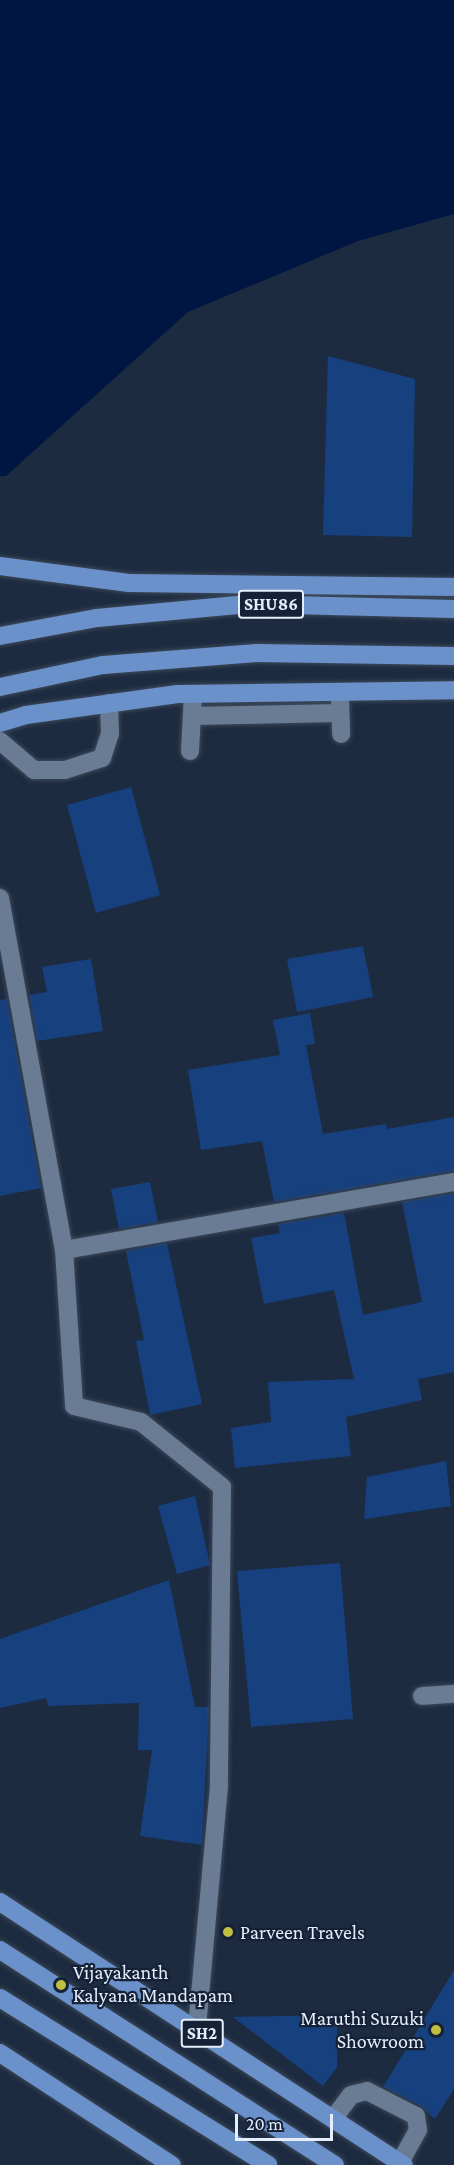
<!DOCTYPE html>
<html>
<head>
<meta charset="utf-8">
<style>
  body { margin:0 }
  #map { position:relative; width:454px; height:2165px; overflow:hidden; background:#1d2b40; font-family:"Crimson Pro",serif }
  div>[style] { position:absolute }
  .water>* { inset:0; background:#001642 }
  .building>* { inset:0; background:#17407e }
  .roads { filter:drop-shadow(0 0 2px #3c4859) drop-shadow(0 0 2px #3c4859) }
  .minor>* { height:18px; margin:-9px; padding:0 9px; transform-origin:9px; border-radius:9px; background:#6a7b94 }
  .major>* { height:18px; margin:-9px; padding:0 9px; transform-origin:9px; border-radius:9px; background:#6b91cb }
  .dots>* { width:16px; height:16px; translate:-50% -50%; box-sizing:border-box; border:3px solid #142136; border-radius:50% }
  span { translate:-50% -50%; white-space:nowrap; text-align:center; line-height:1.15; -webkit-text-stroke:4.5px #142136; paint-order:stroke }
  .shield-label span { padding:2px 4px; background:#142136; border:2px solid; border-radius:4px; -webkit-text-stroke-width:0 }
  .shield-label { font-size:18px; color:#e4eefc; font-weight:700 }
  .poi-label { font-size:20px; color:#e4eefc }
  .left { translate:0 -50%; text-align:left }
  .right { translate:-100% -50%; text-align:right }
  .scale { position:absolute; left:235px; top:2114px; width:98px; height:27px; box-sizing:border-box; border:3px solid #e4eefc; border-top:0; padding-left:8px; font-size:18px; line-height:21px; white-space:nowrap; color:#e4eefc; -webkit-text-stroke:4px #142136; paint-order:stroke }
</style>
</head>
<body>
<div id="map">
  <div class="water">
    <div style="clip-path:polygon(0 0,454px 0,454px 214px,358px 241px,188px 312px,6px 476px,0 476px)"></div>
  </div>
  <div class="building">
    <div style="clip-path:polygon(328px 356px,415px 379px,412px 537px,323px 535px)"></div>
    <div style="clip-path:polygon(131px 787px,160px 895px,96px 913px,67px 805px)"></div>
    <div style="clip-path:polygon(363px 946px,373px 997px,297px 1012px,287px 959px)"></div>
    <div style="clip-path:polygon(91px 959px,103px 1031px,37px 1041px,29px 995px,47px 992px,42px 967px)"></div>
    <div style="clip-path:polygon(7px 999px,41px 1188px,0 1196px,0 1000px)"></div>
    <div style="clip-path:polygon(310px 1013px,315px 1044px,306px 1045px,323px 1134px,386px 1124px,387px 1129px,454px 1117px,454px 1171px,274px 1202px,262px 1141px,201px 1150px,188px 1070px,280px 1055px,273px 1020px)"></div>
    <div style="clip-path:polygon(150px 1182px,158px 1222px,119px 1229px,111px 1189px)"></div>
    <div style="clip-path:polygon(454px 1193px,454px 1372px,418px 1379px,422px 1400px,346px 1417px,351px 1456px,235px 1468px,231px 1428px,271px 1422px,268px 1382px,354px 1379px,334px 1290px,264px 1304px,251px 1238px,280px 1233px,278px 1224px,344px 1213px,363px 1315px,422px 1302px,402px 1202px)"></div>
    <div style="clip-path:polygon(167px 1243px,202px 1404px,150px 1415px,136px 1341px,144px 1340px,126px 1251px)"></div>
    <div style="clip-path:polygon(446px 1461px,451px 1506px,364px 1519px,367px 1477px)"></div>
    <div style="clip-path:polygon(195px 1496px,210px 1565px,177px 1574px,158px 1506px)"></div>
    <div style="clip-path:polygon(340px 1563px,353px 1719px,251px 1727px,237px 1571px)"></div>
    <div style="clip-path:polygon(169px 1580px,195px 1707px,209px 1707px,202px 1845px,140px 1836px,152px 1750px,138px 1750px,139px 1703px,48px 1706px,46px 1698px,0 1708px,0 1639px)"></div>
    <div style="clip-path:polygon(454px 1970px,454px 2089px,435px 2119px,421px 2106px,383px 2087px)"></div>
    <div style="clip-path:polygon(337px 2015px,337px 2067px,323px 2086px,233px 2017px)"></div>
  </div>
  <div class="roads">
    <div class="minor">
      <div style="left:340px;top:700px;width:34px;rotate:88deg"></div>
      <div style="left:192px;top:716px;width:148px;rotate:-1.2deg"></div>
      <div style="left:0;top:741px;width:45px;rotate:40.5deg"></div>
      <div style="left:34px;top:770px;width:31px"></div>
      <div style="left:65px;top:770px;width:39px;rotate:-18deg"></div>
      <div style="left:102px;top:758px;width:26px;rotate:-72deg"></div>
      <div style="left:110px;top:733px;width:30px;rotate:-92deg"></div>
      <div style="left:190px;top:751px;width:57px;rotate:-87deg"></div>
      <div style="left:0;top:898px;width:358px;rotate:79.7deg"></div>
      <div style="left:64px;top:1250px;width:156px;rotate:86.3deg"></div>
      <div style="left:74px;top:1406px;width:69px;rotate:13.4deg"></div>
      <div style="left:141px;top:1422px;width:104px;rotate:38.7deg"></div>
      <div style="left:222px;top:1487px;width:299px;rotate:90.6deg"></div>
      <div style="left:219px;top:1786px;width:245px;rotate:95.2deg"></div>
      <div style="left:64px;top:1250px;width:396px;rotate:-9.9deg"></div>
      <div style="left:422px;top:1696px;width:32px;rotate:-4deg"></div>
      <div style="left:333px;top:2119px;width:30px;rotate:-53deg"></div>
      <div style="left:351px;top:2095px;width:16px;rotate:-14deg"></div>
      <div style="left:367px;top:2091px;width:55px;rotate:27deg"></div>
      <div style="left:416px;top:2116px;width:14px;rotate:82deg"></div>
      <div style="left:418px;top:2130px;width:37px;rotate:119deg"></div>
    </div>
    <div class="major">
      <div style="left:0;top:566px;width:130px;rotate:7.5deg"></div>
      <div style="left:129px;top:583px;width:325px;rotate:0.7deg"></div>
      <div style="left:0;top:636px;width:99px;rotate:-10.5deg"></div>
      <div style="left:97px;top:618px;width:152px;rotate:-5.3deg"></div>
      <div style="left:248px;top:604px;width:206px;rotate:1.4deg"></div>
      <div style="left:0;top:687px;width:105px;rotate:-12.1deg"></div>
      <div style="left:103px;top:665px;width:154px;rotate:-4.5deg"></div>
      <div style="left:257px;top:653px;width:197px;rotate:0.9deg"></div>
      <div style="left:0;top:723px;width:27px;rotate:-17deg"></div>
      <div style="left:26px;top:715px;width:153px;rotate:-7.9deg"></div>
      <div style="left:178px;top:694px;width:276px;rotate:-0.8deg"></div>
      <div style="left:0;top:1902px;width:482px;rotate:33.1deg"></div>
      <div style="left:0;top:1950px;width:398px;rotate:32.7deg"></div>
      <div style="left:0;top:1998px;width:316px;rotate:31.9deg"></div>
      <div style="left:0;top:2053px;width:205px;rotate:33.1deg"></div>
    </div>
  </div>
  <div class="dots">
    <div style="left:228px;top:1932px;background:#c0be41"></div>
    <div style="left:61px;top:1985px;background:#c0be41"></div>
    <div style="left:436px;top:2030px;background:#c0be41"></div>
  </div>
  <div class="shield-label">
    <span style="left:271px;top:604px">SHU86</span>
    <span style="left:202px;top:2033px">SH2</span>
  </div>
  <div class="poi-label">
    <span class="left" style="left:240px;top:1932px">Parveen Travels</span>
    <span class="left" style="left:73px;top:1984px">Vijayakanth<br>Kalyana Mandapam</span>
    <span class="right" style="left:424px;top:2030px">Maruthi Suzuki<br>Showroom</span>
  </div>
  <div class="scale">20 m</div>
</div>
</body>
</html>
